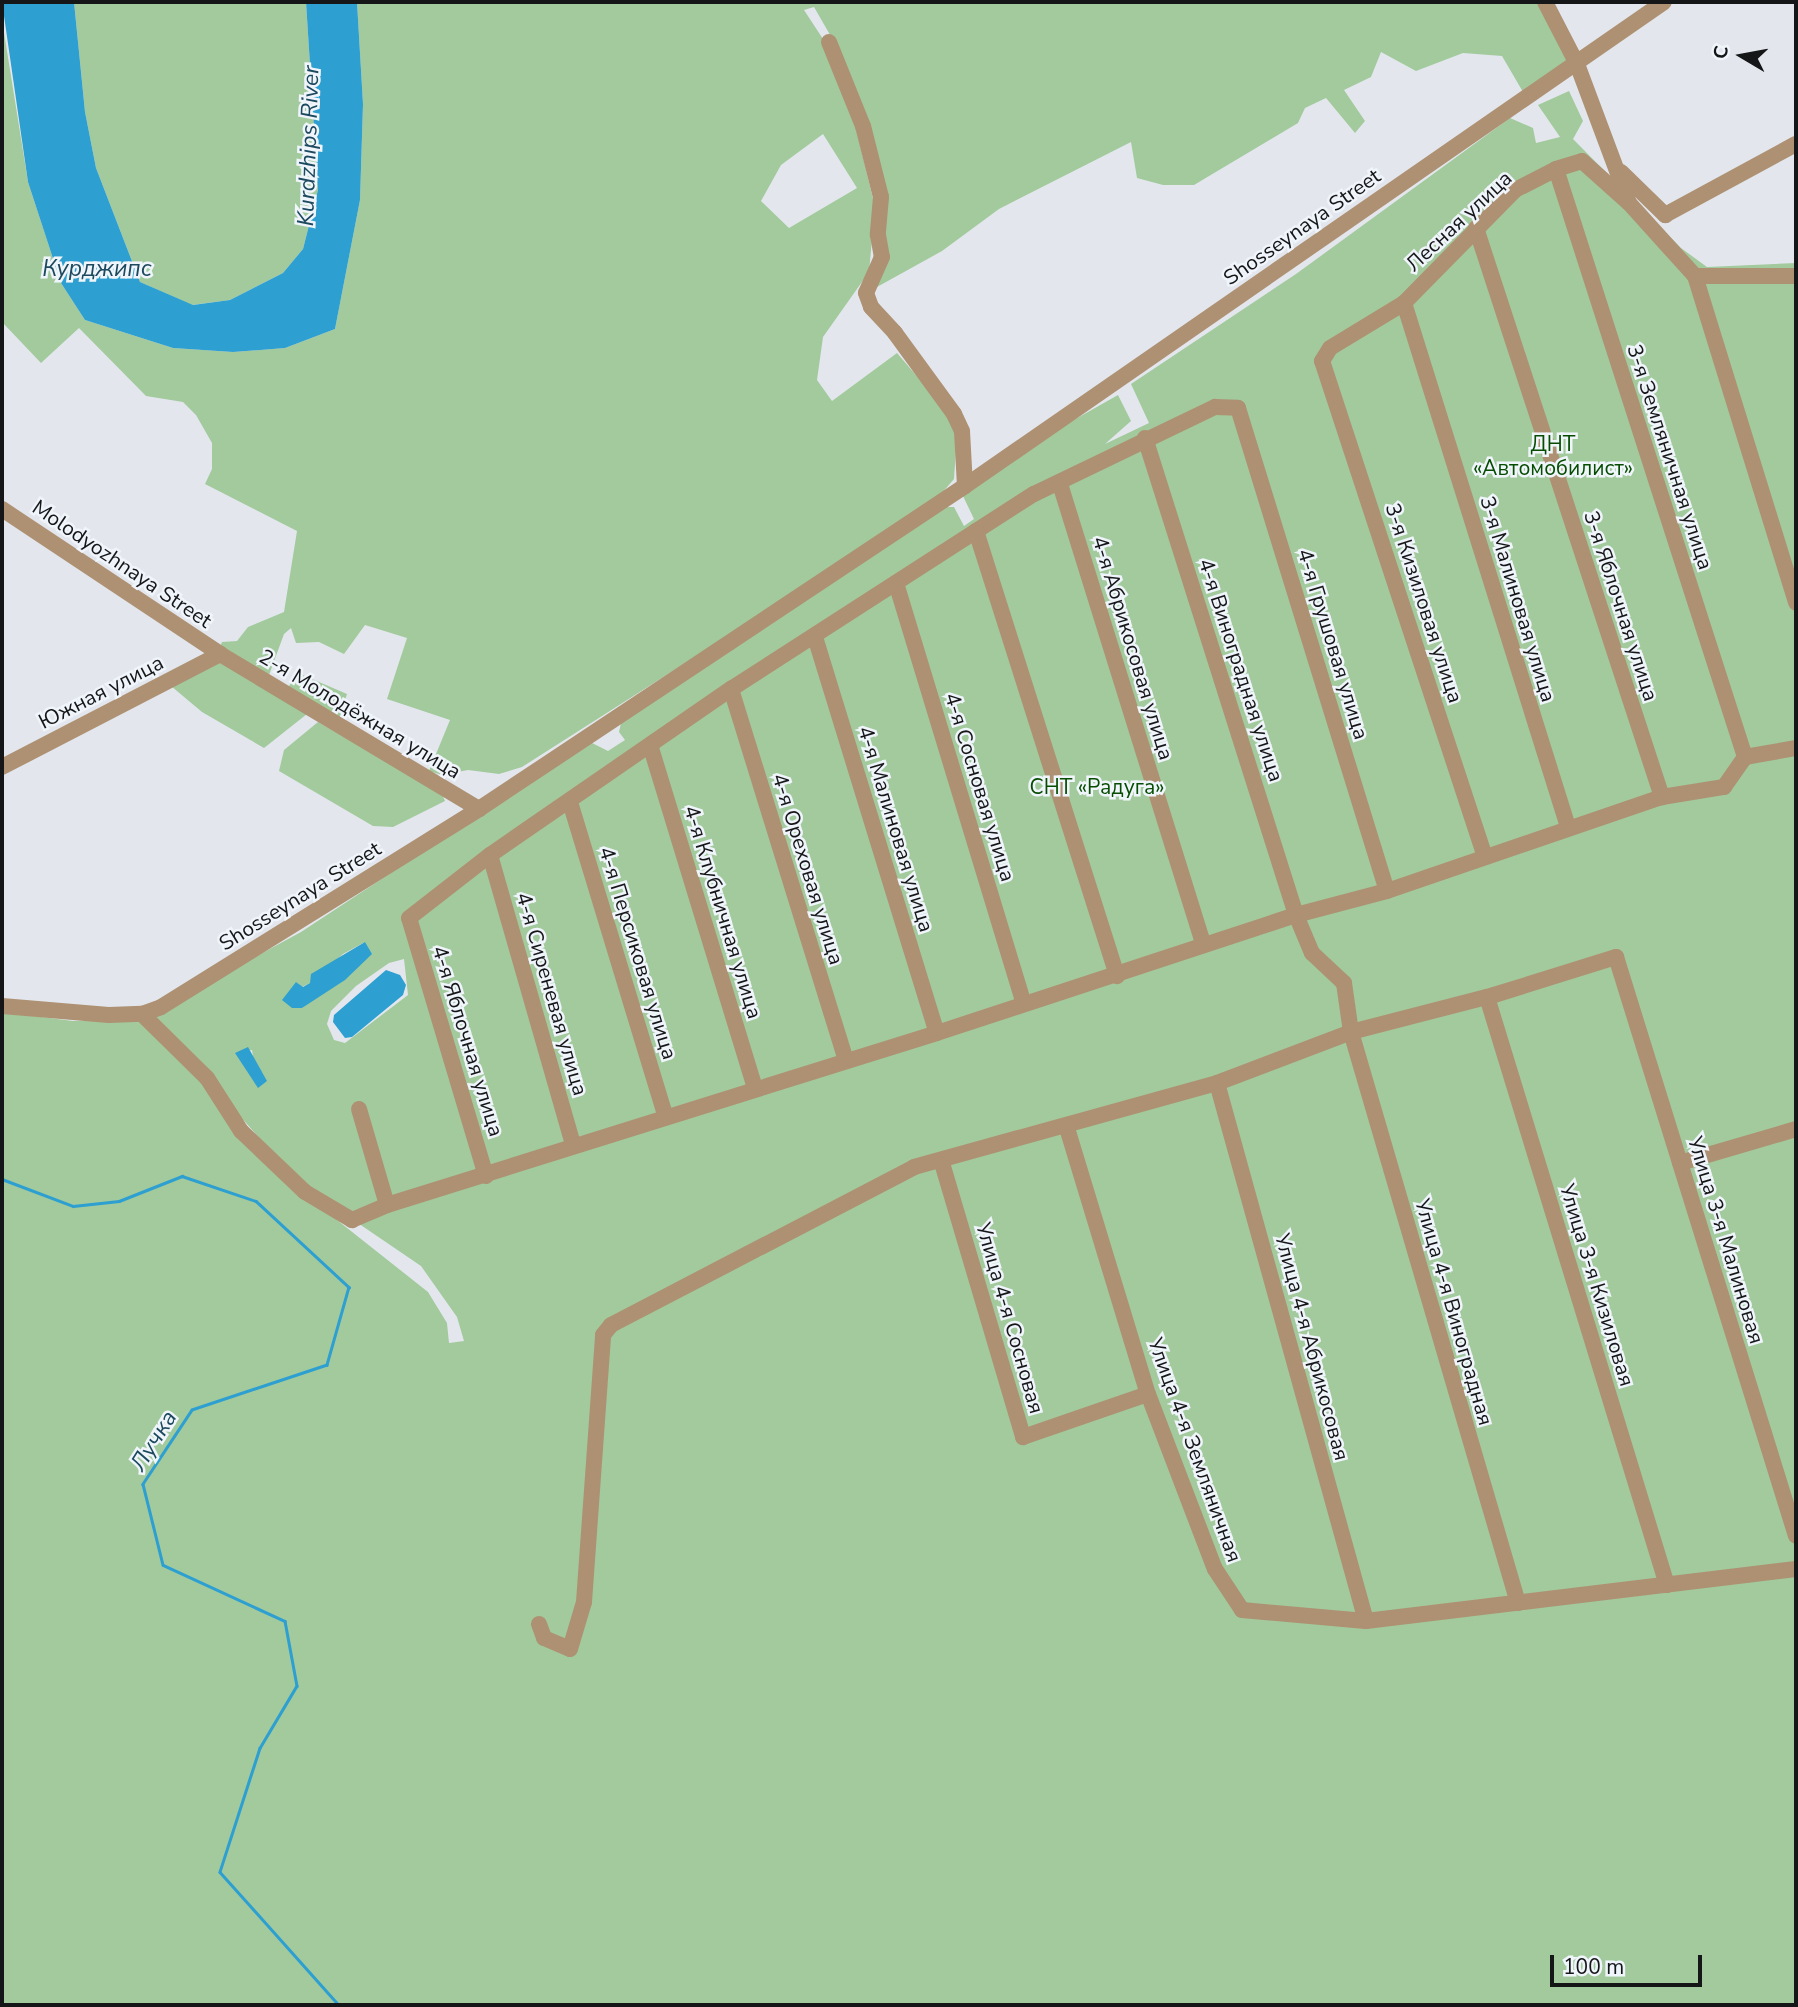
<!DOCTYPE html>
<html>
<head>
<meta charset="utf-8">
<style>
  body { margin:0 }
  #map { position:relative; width:1798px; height:2007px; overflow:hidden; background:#e3e7ed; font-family:"Nunito Sans",sans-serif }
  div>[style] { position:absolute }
  .green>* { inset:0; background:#a2ca9d }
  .water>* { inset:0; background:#2d9fd0 }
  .stream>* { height:2.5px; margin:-1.25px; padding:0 1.25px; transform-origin:1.25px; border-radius:1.25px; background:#2d9fd0 }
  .minor>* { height:16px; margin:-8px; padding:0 8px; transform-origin:8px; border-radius:8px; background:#ae9173 }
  span { translate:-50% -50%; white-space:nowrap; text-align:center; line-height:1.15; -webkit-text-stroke:5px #f0f5fb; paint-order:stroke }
  .street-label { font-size:21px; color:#151618 }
  .park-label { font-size:21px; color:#064d01 }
  .water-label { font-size:23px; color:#1c495e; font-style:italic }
  .frame { position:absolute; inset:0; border:4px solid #151618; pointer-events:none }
  .north { position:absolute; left:1707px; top:21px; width:70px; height:70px; -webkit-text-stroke:5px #f0f5fb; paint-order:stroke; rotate:280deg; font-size:19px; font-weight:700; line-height:28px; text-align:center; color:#151618 }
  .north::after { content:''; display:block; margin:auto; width:24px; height:32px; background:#151618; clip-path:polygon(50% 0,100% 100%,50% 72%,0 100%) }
  .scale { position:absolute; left:1550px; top:1955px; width:152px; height:32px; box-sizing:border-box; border:4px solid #151618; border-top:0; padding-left:9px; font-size:21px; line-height:24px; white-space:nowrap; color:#151618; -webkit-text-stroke:5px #f0f5fb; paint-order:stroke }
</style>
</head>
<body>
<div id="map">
  <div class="green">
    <div style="clip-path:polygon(74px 2px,306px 2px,318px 190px,303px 249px,283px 273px,230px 300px,192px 305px,140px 282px,96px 168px,85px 112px)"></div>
    <div style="clip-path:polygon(evenodd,357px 2px,1538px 2px,1569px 61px,1523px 92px,1502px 56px,1463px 53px,1416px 71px,1381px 52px,1371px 77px,1344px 90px,1365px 121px,1355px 133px,1326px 98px,1305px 108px,1298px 123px,1194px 185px,1163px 185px,1137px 178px,1131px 142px,999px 209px,942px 251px,877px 287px,875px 279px,885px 256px,885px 202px,880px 170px,837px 47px,814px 7px,804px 10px,823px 39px,852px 112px,875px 207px,869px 272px,823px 337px,817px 380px,832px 401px,897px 353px,945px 409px,957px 434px,954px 479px,942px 493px,715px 644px,522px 767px,499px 774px,468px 770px,442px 775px,429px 771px,450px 720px,387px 699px,407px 638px,365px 625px,344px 654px,319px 642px,296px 643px,291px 628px,284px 634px,269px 675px,220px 647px,222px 642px,237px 641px,248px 627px,284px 612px,297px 531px,205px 484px,212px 469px,212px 443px,196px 415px,183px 402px,146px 396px,79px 328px,41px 363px,2px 322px,2px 20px,28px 182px,61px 283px,85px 320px,173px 348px,233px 352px,285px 348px,335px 329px,360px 200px,363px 104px,357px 2px,823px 134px,857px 188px,789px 228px,761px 201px,781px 165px,823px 134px)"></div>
    <div style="clip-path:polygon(evenodd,1569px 91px,1583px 121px,1573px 139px,1681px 248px,1707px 267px,1796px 263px,1796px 2005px,2px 2005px,2px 1012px,73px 1021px,137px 1020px,187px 1061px,270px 1167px,428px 1292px,447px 1323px,449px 1343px,464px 1341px,457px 1317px,421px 1266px,299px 1183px,150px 1014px,301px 932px,590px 742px,608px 751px,625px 740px,619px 732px,621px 723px,942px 507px,954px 507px,964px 526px,974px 519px,963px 496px,1072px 421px,1118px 395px,1131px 421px,1105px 444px,1149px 423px,1131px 384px,1296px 274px,1510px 118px,1533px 128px,1536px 143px,1560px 137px,1538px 105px,1569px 91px,365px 942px,320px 994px,302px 1008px,296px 982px,302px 987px,310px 983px,343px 954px,365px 942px,1569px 91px,404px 959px,408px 995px,345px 1043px,334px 1040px,327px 1024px,331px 1011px,356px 986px,389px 963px,404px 959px,1569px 91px,252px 1050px,253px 1056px,258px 1087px,236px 1053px,252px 1050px)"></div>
    <div style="clip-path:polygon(220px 660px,307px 714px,264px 748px,202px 712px,171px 686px)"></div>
    <div style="clip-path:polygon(298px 673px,347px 694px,339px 720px,287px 689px)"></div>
    <div style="clip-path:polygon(318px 722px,442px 794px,445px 801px,393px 827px,373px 826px,279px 771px,284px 750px)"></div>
  </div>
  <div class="water">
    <div style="clip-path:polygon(2px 2px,74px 2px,85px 112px,96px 168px,140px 282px,193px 305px,230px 300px,283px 273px,303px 249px,318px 190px,306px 2px,357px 2px,363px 104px,360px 200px,335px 329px,285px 348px,233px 352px,173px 348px,85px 320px,61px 283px,28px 182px)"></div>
    <div style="clip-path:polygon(365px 942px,372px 954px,345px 980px,302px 1008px,292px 1008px,282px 1000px,296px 982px,303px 987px,310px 983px,311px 974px)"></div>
    <div style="clip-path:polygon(386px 970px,400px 975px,406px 985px,403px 995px,352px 1037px,345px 1038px,333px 1022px,334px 1015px)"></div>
    <div style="clip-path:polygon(248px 1047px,267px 1081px,258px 1088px,235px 1053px)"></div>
  </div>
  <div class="stream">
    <div style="left:2px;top:1179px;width:76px;rotate:20.8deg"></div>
    <div style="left:73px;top:1206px;width:46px;rotate:-6.2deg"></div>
    <div style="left:119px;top:1201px;width:68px;rotate:-21.6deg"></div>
    <div style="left:182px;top:1176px;width:78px;rotate:18.7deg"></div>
    <div style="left:256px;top:1201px;width:127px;rotate:42.8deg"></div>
    <div style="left:349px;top:1287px;width:81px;rotate:105.8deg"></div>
    <div style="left:327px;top:1365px;width:142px;rotate:161.6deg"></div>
    <div style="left:192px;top:1410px;width:89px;rotate:123.5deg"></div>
    <div style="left:143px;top:1484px;width:83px;rotate:76.1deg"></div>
    <div style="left:163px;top:1565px;width:134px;rotate:24.7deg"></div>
    <div style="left:285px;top:1621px;width:66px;rotate:79.5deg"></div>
    <div style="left:297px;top:1686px;width:72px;rotate:120.8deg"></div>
    <div style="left:260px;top:1748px;width:130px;rotate:107.9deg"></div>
    <div style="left:220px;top:1872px;width:178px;rotate:48.2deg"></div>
  </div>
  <div class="minor">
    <div style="left:1545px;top:2px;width:70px;rotate:62.7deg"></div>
    <div style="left:1577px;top:64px;width:148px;rotate:69.5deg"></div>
    <div style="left:1629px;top:203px;width:98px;rotate:47.9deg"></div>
    <div style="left:1695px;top:276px;width:342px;rotate:72.8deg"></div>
    <div style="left:829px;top:42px;width:91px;rotate:68deg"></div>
    <div style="left:863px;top:126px;width:73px;rotate:75.8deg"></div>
    <div style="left:881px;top:197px;width:38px;rotate:95deg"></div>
    <div style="left:878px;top:235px;width:22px;rotate:80deg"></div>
    <div style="left:882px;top:257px;width:39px;rotate:114deg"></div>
    <div style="left:866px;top:293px;width:15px;rotate:70deg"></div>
    <div style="left:871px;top:307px;width:35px;rotate:47deg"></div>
    <div style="left:895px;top:333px;width:100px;rotate:53.9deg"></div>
    <div style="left:954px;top:414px;width:19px;rotate:65deg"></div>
    <div style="left:962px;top:431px;width:55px;rotate:86.9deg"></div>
    <div style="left:1556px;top:169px;width:618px;rotate:72.18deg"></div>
    <div style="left:1621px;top:172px;width:62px;rotate:44.3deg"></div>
    <div style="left:1665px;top:215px;width:149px;rotate:-28.5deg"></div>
    <div style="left:1476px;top:228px;width:599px;rotate:71.9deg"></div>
    <div style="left:1695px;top:276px;width:101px"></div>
    <div style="left:1404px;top:303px;width:549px;rotate:72.62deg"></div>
    <div style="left:1145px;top:438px;width:500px;rotate:72.43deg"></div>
    <div style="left:1296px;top:915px;width:41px;rotate:67.2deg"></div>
    <div style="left:1312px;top:953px;width:44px;rotate:43.2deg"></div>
    <div style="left:1344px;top:983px;width:49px;rotate:81.9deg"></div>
    <div style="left:1351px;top:1032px;width:595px;rotate:73.7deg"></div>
    <div style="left:1060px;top:484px;width:483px;rotate:72.7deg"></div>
    <div style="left:2px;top:509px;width:262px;rotate:33.6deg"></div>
    <div style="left:220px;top:654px;width:302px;rotate:30.9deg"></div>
    <div style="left:976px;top:531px;width:467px;rotate:72.4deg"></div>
    <div style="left:896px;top:583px;width:439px;rotate:73.1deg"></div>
    <div style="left:815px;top:637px;width:414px;rotate:72.9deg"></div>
    <div style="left:731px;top:689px;width:388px;rotate:72.8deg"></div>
    <div style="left:651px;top:748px;width:356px;rotate:73deg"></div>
    <div style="left:2px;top:767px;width:246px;rotate:-27.4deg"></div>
    <div style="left:570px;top:802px;width:329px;rotate:73.1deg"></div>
    <div style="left:490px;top:855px;width:302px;rotate:74deg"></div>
    <div style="left:1485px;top:857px;width:522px;rotate:-108.19deg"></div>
    <div style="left:1322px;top:361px;width:15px;rotate:-58deg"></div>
    <div style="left:1330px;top:348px;width:87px;rotate:-31.3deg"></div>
    <div style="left:1404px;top:303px;width:158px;rotate:-45.5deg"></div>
    <div style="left:1515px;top:190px;width:46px;rotate:-27.1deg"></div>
    <div style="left:1556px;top:169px;width:27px;rotate:-17deg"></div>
    <div style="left:1582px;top:161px;width:63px;rotate:41.8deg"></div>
    <div style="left:1487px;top:997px;width:615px;rotate:72.98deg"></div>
    <div style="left:2px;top:1006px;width:107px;rotate:4.8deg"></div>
    <div style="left:109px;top:1015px;width:33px;rotate:-2deg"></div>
    <div style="left:142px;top:1014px;width:20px;rotate:-20deg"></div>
    <div style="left:161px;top:1007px;width:375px;rotate:-31.9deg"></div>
    <div style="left:479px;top:809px;width:584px;rotate:-33.61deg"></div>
    <div style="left:965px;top:486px;width:850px;rotate:-34.7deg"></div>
    <div style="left:142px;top:1014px;width:91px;rotate:44.6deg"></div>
    <div style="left:207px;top:1078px;width:63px;rotate:57.3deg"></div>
    <div style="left:241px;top:1131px;width:88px;rotate:43.6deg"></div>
    <div style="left:305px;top:1192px;width:55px;rotate:30.8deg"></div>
    <div style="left:352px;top:1220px;width:38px;rotate:-23deg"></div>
    <div style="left:387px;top:1205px;width:576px;rotate:-17.37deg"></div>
    <div style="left:937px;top:1033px;width:378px;rotate:-18.2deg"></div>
    <div style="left:1296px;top:915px;width:94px;rotate:-14.8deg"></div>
    <div style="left:1387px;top:891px;width:291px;rotate:-18.9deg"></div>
    <div style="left:1662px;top:797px;width:63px;rotate:-9.2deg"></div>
    <div style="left:1724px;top:787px;width:37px;rotate:-55deg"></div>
    <div style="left:1745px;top:757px;width:52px;rotate:-10deg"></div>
    <div style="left:1217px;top:1083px;width:558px;rotate:74.52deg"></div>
    <div style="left:359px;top:1109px;width:100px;rotate:73.7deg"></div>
    <div style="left:1067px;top:1128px;width:278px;rotate:73.1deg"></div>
    <div style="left:1148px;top:1394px;width:187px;rotate:69.1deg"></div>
    <div style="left:1215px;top:1569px;width:49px;rotate:56.6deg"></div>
    <div style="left:1242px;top:1610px;width:124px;rotate:5.1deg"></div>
    <div style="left:1366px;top:1621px;width:433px;rotate:-6.9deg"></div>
    <div style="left:942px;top:1163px;width:286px;rotate:73.5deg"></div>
    <div style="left:1023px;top:1437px;width:132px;rotate:-19deg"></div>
    <div style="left:1680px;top:1163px;width:121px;rotate:-16.3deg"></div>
    <div style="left:486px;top:1176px;width:269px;rotate:-106.6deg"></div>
    <div style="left:409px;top:918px;width:103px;rotate:-37.9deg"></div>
    <div style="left:490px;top:855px;width:293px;rotate:-34.6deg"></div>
    <div style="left:731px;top:689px;width:360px;rotate:-32.8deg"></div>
    <div style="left:1034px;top:494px;width:201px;rotate:-25.7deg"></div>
    <div style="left:1215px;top:407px;width:23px;rotate:2deg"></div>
    <div style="left:1238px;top:408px;width:505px;rotate:72.86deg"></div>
    <div style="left:539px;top:1624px;width:15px;rotate:70deg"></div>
    <div style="left:544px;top:1638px;width:28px;rotate:23deg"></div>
    <div style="left:570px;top:1649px;width:49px;rotate:-73.4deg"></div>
    <div style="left:584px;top:1602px;width:268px;rotate:-85.9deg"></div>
    <div style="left:603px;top:1335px;width:13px;rotate:-51deg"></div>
    <div style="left:611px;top:1325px;width:342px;rotate:-27.5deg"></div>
    <div style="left:914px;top:1167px;width:314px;rotate:-15.5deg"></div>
    <div style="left:1217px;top:1083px;width:143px;rotate:-20.8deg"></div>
    <div style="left:1351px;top:1032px;width:148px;rotate:-14.5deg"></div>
    <div style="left:1494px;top:995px;width:128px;rotate:-17.3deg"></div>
    <div style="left:1616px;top:957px;width:606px;rotate:72.73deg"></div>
  </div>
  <div class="street-label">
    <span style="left:1459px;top:221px;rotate:-43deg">Лесная улица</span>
    <span style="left:1302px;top:227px;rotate:-35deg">Shosseynaya Street</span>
    <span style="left:1670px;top:457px;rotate:72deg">3-я Земляничная улица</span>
    <span style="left:122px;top:564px;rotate:34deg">Molodyozhnaya Street</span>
    <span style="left:1518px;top:599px;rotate:73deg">3-я Малиновая улица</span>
    <span style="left:1424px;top:603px;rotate:72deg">3-я Кизиловая улица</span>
    <span style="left:1621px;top:606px;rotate:72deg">3-я Яблочная улица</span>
    <span style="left:1333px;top:644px;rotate:73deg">4-я Грушовая улица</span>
    <span style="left:1133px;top:648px;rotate:73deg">4-я Абрикосовая улица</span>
    <span style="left:1241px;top:670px;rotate:72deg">4-я Виноградная улица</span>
    <span style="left:101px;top:692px;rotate:-27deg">Южная улица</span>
    <span style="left:360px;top:714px;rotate:31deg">2-я Молодёжная улица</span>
    <span style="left:980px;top:787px;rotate:73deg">4-я Сосновая улица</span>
    <span style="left:896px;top:829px;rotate:73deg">4-я Малиновая улица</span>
    <span style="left:808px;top:869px;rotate:73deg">4-я Ореховая улица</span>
    <span style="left:300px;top:896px;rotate:-32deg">Shosseynaya Street</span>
    <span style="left:723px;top:912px;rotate:73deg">4-я Клубничная улица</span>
    <span style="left:638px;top:953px;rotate:73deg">4-я Персиковая улица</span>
    <span style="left:552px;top:994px;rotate:74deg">4-я Сиреневая улица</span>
    <span style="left:468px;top:1041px;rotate:73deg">4-я Яблочная улица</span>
    <span style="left:1726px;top:1240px;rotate:73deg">Улица 3-я Малиновая</span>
    <span style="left:1597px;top:1285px;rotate:73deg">Улица 3-я Кизиловая</span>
    <span style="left:1454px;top:1312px;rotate:74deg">Улица 4-я Виноградная</span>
    <span style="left:1010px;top:1318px;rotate:74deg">Улица 4-я Сосновая</span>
    <span style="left:1312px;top:1347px;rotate:75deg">Улица 4-я Абрикосовая</span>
    <span style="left:1195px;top:1450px;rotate:70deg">Улица 4-я Земляничная</span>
  </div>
  <div class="park-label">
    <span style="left:1553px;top:456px">ДНТ<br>«Автомобилист»</span>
    <span style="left:1097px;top:787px">СНТ «Радуга»</span>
  </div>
  <div class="water-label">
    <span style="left:309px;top:146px;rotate:-88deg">Kurdzhips River</span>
    <span style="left:97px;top:269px">Курджипс</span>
    <span style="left:154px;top:1441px;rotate:-58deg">Лучка</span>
  </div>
  <div class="frame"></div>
  <div class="north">С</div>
  <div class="scale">100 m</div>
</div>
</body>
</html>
